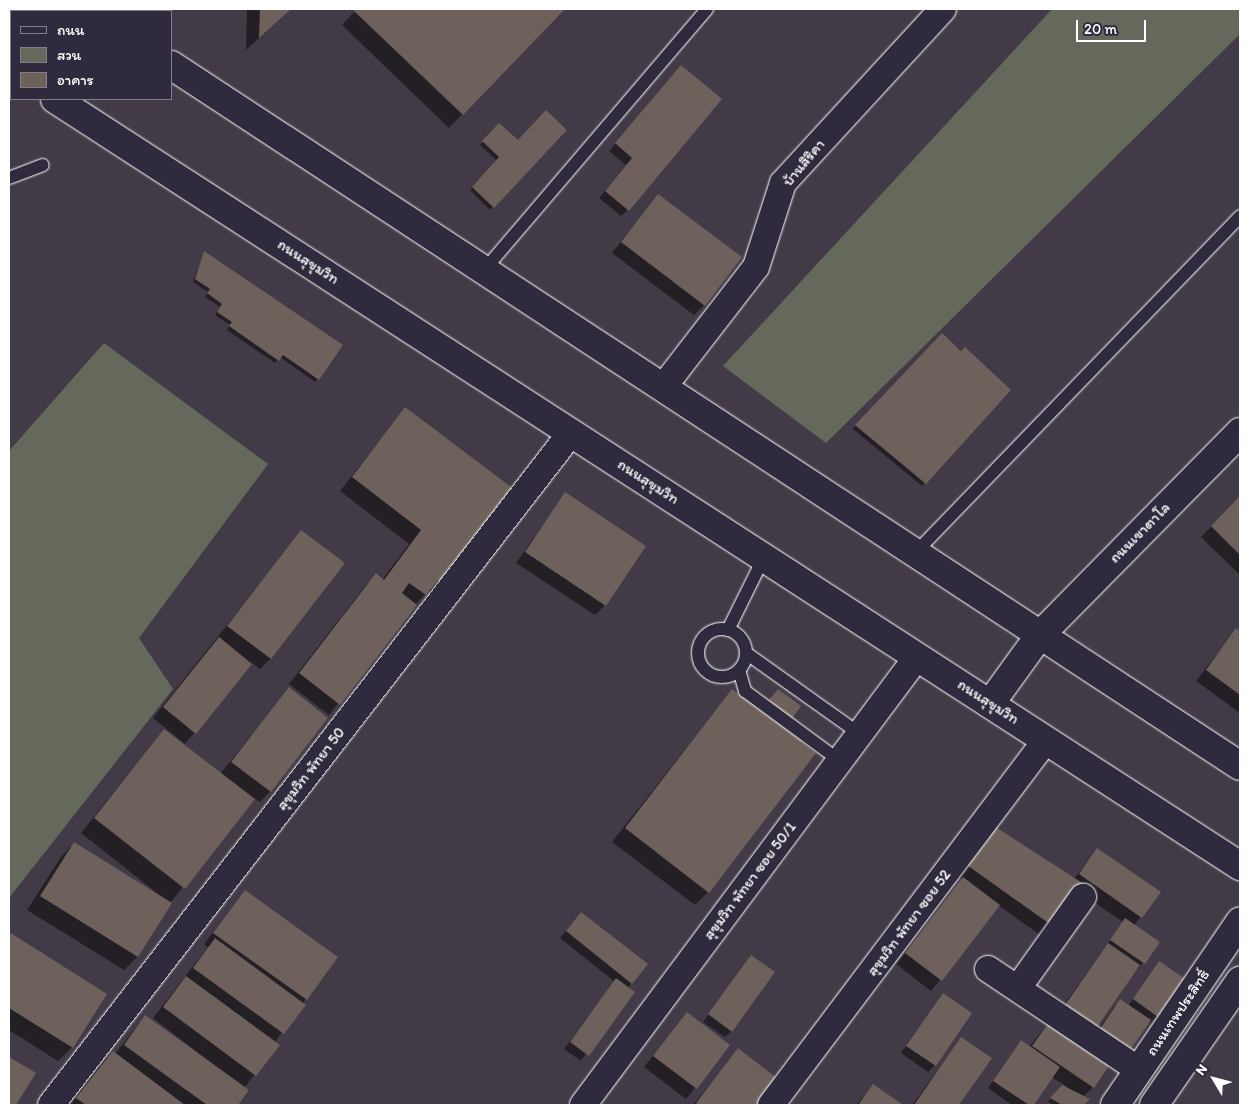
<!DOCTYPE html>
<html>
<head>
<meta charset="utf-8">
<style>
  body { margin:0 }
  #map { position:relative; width:1249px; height:1114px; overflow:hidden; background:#423a46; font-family:Itim,"Playpen Sans Thai",sans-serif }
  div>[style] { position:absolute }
  .green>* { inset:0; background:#65695b }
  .shadow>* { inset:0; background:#0007 }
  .building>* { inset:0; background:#6e615c }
  .roads { filter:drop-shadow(0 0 1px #fff) drop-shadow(0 0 1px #fff) }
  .service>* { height:12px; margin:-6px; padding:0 6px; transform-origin:6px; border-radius:6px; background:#2f2a3d }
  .service>.ring { margin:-6px; padding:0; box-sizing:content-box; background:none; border:12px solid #2f2a3d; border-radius:50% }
  .minor>* { height:26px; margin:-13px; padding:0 13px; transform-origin:13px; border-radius:13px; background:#2f2a3d }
  .tertiary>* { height:28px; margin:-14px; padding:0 14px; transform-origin:14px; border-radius:14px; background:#2f2a3d }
  .secondary>* { height:28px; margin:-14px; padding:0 14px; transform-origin:14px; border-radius:14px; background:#2f2a3d }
  .trunk>* { height:28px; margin:-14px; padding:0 14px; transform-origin:14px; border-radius:14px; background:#2f2a3d }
  span { translate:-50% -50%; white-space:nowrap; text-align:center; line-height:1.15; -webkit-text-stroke:4px #2f2a3d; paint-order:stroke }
  .street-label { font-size:15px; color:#fff }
  .frame { position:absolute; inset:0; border:10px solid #fff; pointer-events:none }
  .legend { position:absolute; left:10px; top:10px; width:162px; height:90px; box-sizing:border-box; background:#2f2a3d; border:1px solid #827f8b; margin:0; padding:6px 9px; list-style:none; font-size:15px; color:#fff }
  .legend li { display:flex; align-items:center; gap:10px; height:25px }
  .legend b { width:25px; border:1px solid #827f8b }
  .north { position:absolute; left:1189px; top:1054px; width:50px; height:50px; -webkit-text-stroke:4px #2f2a3d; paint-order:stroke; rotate:307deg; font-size:14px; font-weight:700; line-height:20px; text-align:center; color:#fff }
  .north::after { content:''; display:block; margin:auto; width:18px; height:22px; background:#fff; clip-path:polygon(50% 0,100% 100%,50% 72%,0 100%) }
  .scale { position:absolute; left:1076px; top:20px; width:70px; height:22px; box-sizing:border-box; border:2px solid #fff; border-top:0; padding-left:6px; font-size:15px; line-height:18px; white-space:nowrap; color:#fff; -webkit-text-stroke:4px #2f2a3d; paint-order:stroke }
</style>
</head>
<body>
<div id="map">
  <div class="green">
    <div style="clip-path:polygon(1052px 9px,1240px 9px,1240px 34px,826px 443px,723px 366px)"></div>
    <div style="clip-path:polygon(104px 343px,268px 464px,139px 638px,173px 689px,9px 898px,9px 451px)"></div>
  </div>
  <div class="shadow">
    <div style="clip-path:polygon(247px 9px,290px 9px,246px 50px)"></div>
    <div style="clip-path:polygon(357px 9px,563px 9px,449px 128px,342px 25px)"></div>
    <div style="clip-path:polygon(674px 74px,628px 210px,621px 216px,599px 198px,626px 165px,609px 151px)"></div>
    <div style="clip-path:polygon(499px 125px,518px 142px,565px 130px,490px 210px,470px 190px,497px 161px,480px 145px)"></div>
    <div style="clip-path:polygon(658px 195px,704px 305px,694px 315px,612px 253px)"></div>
    <div style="clip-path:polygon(204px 253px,318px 379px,315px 382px,280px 357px,275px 363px,227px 330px,230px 325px,215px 315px,220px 307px,205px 297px,208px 292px,193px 282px)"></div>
    <div style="clip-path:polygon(942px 335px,1010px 390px,922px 486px,853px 429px)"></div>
    <div style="clip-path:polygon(405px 409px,513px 490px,432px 594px,428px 591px,415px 605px,329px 715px,289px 684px,366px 585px,376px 575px,382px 580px,409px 544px,340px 491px)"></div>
    <div style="clip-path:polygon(565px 494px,605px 605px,595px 615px,516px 563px)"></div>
    <div style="clip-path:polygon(1240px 498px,1240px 575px,1201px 537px)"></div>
    <div style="clip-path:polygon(302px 531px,343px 563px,270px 659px,260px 669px,252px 663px,185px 744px,153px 718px)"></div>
    <div style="clip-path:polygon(1236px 630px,1240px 633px,1240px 713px,1196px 681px)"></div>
    <div style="clip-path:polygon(289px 689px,327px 719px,270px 791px,260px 802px,254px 798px,170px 903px,137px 957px,124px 970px,27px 910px,61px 857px,74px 843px,167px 901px,81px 833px,164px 730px,220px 774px)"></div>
    <div style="clip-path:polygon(732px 690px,743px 699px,767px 702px,778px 690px,799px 743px,708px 892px,695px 905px,612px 842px)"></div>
    <div style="clip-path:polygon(981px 836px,1074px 879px,1097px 850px,1159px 893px,1134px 925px,1158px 942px,1137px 970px,1056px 1016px,1123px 922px,1078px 891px,1043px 937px,998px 905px,931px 991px,896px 964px,962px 879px,955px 874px)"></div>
    <div style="clip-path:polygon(245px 891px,336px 957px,274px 1043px,278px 1045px,244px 1088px,247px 1090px,236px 1105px,69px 1105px,99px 1066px,113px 1052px,115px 1054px,145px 1016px,230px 1077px,153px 1018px,208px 947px,204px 944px)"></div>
    <div style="clip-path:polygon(581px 913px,631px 983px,581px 1061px,564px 1049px,615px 982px,560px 938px)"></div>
    <div style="clip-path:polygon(9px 934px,105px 994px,72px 1047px,58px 1061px,9px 1030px)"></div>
    <div style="clip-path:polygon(751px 957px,732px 1031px,725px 1037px,703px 1022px)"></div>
    <div style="clip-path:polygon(1160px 963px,1157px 1016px,1150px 1023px,1092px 1039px,1114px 1007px,1120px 1001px,1128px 1006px)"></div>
    <div style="clip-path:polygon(943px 994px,935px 1065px,928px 1072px,901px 1053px)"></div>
    <div style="clip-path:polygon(687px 1014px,729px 1045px,686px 1099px,644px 1067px)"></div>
    <div style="clip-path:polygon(1052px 1019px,1093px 1087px,1083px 1097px,1088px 1099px,1082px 1105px,1054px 1105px,1048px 1102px,1062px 1086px,1069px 1088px,1052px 1077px,1032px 1105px,1012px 1105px,988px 1088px,1015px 1049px,1021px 1042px,1029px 1047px)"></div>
    <div style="clip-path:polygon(961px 1039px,990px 1059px,958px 1105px,912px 1105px)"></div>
    <div style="clip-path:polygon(738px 1050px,776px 1079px,756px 1105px,693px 1105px)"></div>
    <div style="clip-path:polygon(9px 1058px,34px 1074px,15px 1105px,9px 1105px)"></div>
    <div style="clip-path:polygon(873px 1086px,901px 1105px,856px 1105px)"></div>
  </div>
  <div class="building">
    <div style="clip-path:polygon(260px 9px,291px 9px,259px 38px)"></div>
    <div style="clip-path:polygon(356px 9px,565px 9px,463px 115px,354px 11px)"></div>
    <div style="clip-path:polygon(681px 65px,722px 99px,629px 211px,605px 191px,632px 158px,615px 143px)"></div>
    <div style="clip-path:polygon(546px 110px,567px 130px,494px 208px,472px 187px,499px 157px,482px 141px,499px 123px,518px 140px)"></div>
    <div style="clip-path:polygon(658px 194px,742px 257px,705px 306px,621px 242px)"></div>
    <div style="clip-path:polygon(204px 251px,343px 345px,319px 380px,283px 355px,279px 361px,229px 326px,232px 322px,217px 312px,222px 304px,207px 293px,210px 289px,195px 279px)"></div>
    <div style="clip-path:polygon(942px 333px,961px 351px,965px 347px,1011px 390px,926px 484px,855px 425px)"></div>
    <div style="clip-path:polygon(405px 407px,515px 490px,443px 584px,438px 580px,426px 595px,409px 583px,402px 593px,417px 605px,340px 705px,299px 673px,376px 573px,384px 580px,421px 530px,352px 477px)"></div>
    <div style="clip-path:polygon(565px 492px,646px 546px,606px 606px,525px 552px)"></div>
    <div style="clip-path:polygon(1240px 496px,1240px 555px,1211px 526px)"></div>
    <div style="clip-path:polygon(301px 530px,345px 563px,271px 659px,227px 626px)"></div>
    <div style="clip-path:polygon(1236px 628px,1240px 631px,1240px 695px,1206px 670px)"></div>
    <div style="clip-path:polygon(219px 637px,252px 664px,196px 734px,163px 707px)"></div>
    <div style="clip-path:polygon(289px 687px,328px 718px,271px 792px,231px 762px)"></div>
    <div style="clip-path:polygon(732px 689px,744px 698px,768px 701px,778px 689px,801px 706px,791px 720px,808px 733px,801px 742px,816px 753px,709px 893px,625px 828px)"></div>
    <div style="clip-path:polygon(164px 729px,255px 799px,185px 889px,94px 818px)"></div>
    <div style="clip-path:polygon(991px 824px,1084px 884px,1054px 927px,964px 863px)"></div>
    <div style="clip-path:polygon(74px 842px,172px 903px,138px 957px,40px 896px)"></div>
    <div style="clip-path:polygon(1097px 848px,1161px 892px,1142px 918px,1079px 874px)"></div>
    <div style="clip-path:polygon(963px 877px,1000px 905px,942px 981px,905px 953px)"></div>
    <div style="clip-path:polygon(245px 890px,338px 957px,307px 1000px,213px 933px)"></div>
    <div style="clip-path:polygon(581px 912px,648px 964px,632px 984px,566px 931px)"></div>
    <div style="clip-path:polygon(1125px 918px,1160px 942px,1145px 964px,1110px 940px)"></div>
    <div style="clip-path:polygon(9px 932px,107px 994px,73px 1048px,9px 1008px)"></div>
    <div style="clip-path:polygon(215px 938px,306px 1005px,284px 1034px,193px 968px)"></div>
    <div style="clip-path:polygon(1108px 943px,1140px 965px,1097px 1027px,1065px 1005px)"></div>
    <div style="clip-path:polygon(751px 955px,775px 972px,732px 1032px,708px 1014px)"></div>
    <div style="clip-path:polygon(1159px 961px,1184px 978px,1158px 1017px,1133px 999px)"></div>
    <div style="clip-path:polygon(186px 976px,280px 1045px,256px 1076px,163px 1007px)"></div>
    <div style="clip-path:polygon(616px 978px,635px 992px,589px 1056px,570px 1042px)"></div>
    <div style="clip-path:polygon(943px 993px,972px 1013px,936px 1066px,906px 1046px)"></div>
    <div style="clip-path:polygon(1120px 999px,1151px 1020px,1128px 1053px,1098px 1032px)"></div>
    <div style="clip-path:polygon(687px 1012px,730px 1045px,697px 1089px,653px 1056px)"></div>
    <div style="clip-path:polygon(145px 1015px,249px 1090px,238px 1105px,207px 1105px,124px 1045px)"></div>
    <div style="clip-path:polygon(1052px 1018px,1113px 1060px,1094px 1088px,1032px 1046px)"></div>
    <div style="clip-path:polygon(961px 1037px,992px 1058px,959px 1105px,914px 1105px)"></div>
    <div style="clip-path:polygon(1021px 1040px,1060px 1067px,1034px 1105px,1029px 1105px,993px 1081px)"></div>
    <div style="clip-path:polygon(738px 1048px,778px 1079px,758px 1105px,699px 1105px,696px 1103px)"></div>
    <div style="clip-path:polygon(113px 1051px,185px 1105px,86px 1105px,76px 1098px)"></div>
    <div style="clip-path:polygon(9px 1057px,36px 1073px,16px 1105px,9px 1105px)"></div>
    <div style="clip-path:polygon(873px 1084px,903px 1105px,858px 1105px)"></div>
    <div style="clip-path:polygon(1062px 1085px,1090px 1099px,1084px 1105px,1062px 1105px,1050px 1098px)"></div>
  </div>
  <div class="roads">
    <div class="service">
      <div style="left:148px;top:11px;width:2px;rotate:-63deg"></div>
      <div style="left:9px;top:178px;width:36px;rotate:-21deg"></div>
      <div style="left:485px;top:269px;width:342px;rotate:-49.5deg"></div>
      <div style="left:915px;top:553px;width:468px;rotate:-46deg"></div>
      <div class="ring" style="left:698px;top:629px;width:36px;height:36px"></div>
      <div style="left:728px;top:630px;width:81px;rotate:-63.7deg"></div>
      <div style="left:746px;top:653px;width:140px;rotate:35.4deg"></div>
      <div style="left:739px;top:670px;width:22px;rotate:74deg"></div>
      <div style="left:745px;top:691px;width:118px;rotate:36.4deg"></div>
    </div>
    <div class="minor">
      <div style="left:664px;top:386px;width:150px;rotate:-52.3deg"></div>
      <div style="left:756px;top:267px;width:88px;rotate:-72.2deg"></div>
      <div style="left:783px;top:183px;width:236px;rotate:-47.4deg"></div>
      <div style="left:988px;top:969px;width:182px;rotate:33.8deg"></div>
      <div style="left:1018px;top:988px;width:112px;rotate:-54.5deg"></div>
      <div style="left:51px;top:1105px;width:850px;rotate:-52.27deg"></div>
      <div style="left:583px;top:1105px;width:559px;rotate:-53.29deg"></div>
      <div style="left:771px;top:1105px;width:457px;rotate:-53deg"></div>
    </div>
    <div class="tertiary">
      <div style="left:1040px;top:635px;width:285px;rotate:-45.4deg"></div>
    </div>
    <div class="secondary">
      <div style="left:1115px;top:1105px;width:222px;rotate:-55.7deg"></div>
      <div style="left:1154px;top:1105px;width:151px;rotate:-55.3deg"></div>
    </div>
    <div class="trunk">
      <div style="left:87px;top:9px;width:4px;rotate:27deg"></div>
      <div style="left:171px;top:65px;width:1278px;rotate:33.25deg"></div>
      <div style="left:9px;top:69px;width:2px;rotate:27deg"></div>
      <div style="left:55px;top:99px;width:1412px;rotate:32.91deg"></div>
      <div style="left:990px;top:704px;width:85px;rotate:-54.1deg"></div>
    </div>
  </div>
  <div class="street-label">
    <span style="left:804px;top:163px;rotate:-50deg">บ้านสิริคา</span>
    <span style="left:308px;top:262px;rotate:33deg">ถนนสุขุมวิท</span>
    <span style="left:648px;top:482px;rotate:33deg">ถนนสุขุมวิท</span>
    <span style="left:1140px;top:533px;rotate:-45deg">ถนนเขาตาโล</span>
    <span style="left:988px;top:702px;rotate:33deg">ถนนสุขุมวิท</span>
    <span style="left:311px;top:769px;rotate:-52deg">สุขุมวิท พัทยา 50</span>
    <span style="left:750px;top:881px;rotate:-53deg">สุขุมวิท พัทยา ซอย 50/1</span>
    <span style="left:909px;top:923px;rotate:-53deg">สุขุมวิท พัทยา ซอย 52</span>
    <span style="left:1178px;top:1013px;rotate:-56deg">ถนนเทพประสิทธิ์</span>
  </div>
  <div class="frame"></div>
  <ul class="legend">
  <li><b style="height:6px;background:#2f2a3d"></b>ถนน</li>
  <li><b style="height:14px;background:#65695b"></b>สวน</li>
  <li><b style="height:14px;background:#6e615c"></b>อาคาร</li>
  </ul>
  <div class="north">N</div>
  <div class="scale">20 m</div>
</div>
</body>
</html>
